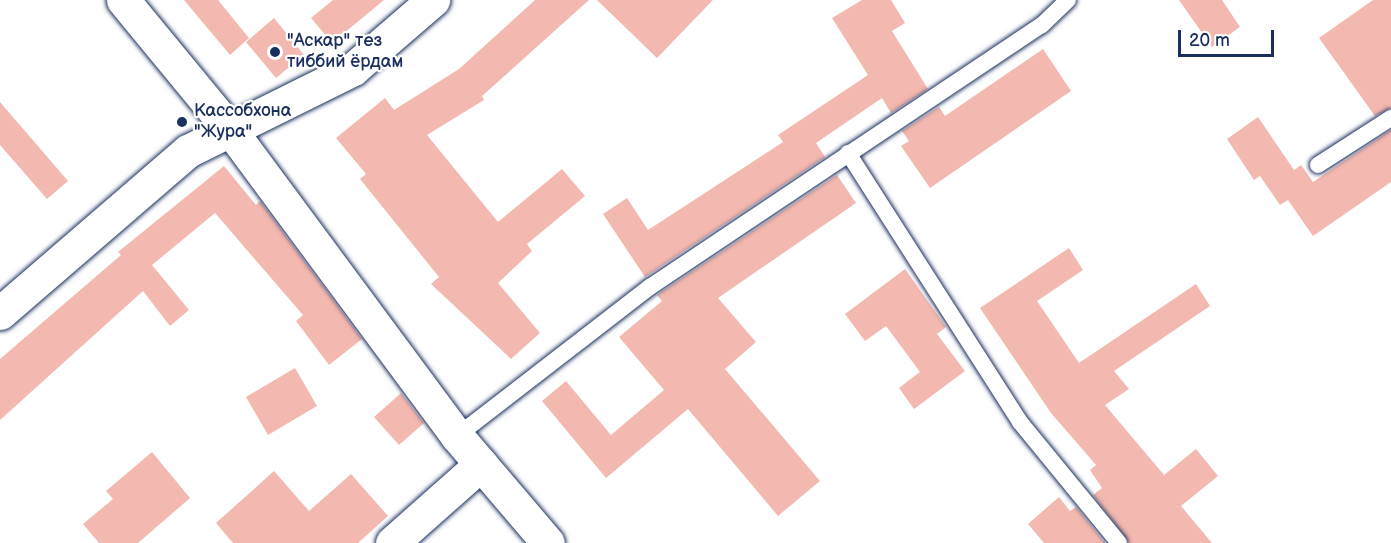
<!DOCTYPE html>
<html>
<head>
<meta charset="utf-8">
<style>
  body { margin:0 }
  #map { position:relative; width:1391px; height:543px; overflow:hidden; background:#fff; font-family:"Balsamiq Sans",sans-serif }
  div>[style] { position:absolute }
  .building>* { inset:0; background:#f3b8af }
  .roads { filter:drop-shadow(0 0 2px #1b2f5e) drop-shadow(0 0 2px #1b2f5e) }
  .lane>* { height:16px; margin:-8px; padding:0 8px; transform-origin:8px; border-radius:8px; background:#fff }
  .street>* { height:33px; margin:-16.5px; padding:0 16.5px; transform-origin:16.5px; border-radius:16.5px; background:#fff }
  .secondary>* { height:33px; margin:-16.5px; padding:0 16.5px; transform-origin:16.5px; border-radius:16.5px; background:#fff }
  .dots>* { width:16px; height:16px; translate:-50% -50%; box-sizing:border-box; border:3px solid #fff; border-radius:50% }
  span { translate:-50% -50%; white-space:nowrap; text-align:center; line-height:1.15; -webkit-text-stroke:4.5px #fff; paint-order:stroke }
  .poi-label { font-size:18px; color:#1b2f5e }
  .left { translate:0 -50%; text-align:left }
  .scale { position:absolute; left:1178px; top:30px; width:96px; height:27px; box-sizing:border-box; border:3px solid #1b2f5e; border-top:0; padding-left:8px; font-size:18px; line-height:21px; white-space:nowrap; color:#1b2f5e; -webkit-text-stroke:4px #fff; paint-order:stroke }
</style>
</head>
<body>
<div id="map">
  <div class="building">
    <div style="clip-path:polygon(184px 0,218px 0,249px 38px,230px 55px)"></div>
    <div style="clip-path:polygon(333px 0,384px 0,332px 43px,311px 18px)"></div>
    <div style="clip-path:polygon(535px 0,589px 0,482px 96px,484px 100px,427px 135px,498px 222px,562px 169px,585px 196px,527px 244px,532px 251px,498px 283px,540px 333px,511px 359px,431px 284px,439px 277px,360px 179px,366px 174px,336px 138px,385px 98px,394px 110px,459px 69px)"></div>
    <div style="clip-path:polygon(597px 0,713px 0,657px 58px)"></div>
    <div style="clip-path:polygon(862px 0,891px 0,905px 23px,892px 31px,928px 89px,891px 113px,882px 98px,816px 143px,825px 157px,645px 277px,603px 214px,627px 198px,648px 230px,783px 142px,778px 135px,868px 75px,832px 18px)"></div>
    <div style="clip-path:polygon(1179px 0,1222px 0,1240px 27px,1212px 47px)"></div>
    <div style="clip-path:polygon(1373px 0,1391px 0,1391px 108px,1375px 116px,1319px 38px)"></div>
    <div style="clip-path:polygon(274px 18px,304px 55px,276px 78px,246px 42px)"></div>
    <div style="clip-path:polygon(1043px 49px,1071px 91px,930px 188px,901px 146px,909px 141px,902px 131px,939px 107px,945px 116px)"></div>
    <div style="clip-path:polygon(0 102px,68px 181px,47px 199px,0 145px)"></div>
    <div style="clip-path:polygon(1258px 117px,1294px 170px,1301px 165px,1313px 182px,1391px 130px,1391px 182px,1313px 236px,1288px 200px,1280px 205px,1260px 176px,1254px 180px,1227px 139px)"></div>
    <div style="clip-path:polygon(224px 166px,256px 205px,260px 201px,362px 339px,329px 365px,296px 321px,303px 315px,215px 213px,152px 265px,189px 310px,170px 326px,143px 291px,0 420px,0 359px,121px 255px,118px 252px)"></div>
    <div style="clip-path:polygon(837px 175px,856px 203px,718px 298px,756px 342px,725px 369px,820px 481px,778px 516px,688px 409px,606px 478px,542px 401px,566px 381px,611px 435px,664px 390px,619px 337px,662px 301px,657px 295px)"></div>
    <div style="clip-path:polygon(1069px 248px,1083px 270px,1037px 301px,1079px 363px,1196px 284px,1210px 306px,1114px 371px,1129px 389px,1105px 405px,1164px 475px,1196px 449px,1218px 476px,1181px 506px,1212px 543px,1129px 543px,1093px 495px,1102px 488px,1090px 470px,1096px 465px,1051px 413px,980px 308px)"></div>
    <div style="clip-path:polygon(905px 269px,946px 327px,937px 334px,965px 371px,914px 409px,899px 388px,920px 372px,886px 326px,865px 341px,845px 314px)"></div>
    <div style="clip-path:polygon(295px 368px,317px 406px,268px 435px,246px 397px)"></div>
    <div style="clip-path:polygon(401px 393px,424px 423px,399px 445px,374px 417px)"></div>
    <div style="clip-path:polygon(152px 452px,190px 498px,138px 543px,99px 543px,83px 524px,113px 499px,106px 491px)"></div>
    <div style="clip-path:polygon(274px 471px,309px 511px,351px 474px,388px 516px,358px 543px,233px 543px,216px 523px)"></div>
    <div style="clip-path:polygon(1059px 497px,1070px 511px,1076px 507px,1105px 543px,1044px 543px,1028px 524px)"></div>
  </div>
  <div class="roads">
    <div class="lane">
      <div style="left:848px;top:153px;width:319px;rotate:57.4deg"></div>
      <div style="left:1020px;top:422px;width:156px;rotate:50.7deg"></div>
      <div style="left:1318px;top:165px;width:87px;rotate:-32.8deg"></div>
      <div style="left:457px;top:436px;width:244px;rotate:-37.7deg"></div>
      <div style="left:650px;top:287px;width:471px;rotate:-33.8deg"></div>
      <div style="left:1042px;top:25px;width:36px;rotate:-44deg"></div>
    </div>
    <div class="street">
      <div style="left:392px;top:543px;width:119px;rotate:-41.6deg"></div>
    </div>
    <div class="secondary">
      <div style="left:123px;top:0;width:171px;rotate:50.5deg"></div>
      <div style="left:232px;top:132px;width:378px;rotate:53.5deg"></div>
      <div style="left:457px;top:436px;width:140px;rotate:49.6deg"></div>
      <div style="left:0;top:313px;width:248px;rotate:-40.8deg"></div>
      <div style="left:188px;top:151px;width:184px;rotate:-26.4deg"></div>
      <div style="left:353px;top:69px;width:106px;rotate:-40.8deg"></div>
    </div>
  </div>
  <div class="dots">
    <div style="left:275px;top:52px;background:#1b2f5e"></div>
    <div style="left:182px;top:122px;background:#1b2f5e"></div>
  </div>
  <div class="poi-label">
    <span class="left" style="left:287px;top:52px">"Аскар" тез<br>тиббий ёрдам</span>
    <span class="left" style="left:194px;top:122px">Кассобхона<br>"Жура"</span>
  </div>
  <div class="scale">20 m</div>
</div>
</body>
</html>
